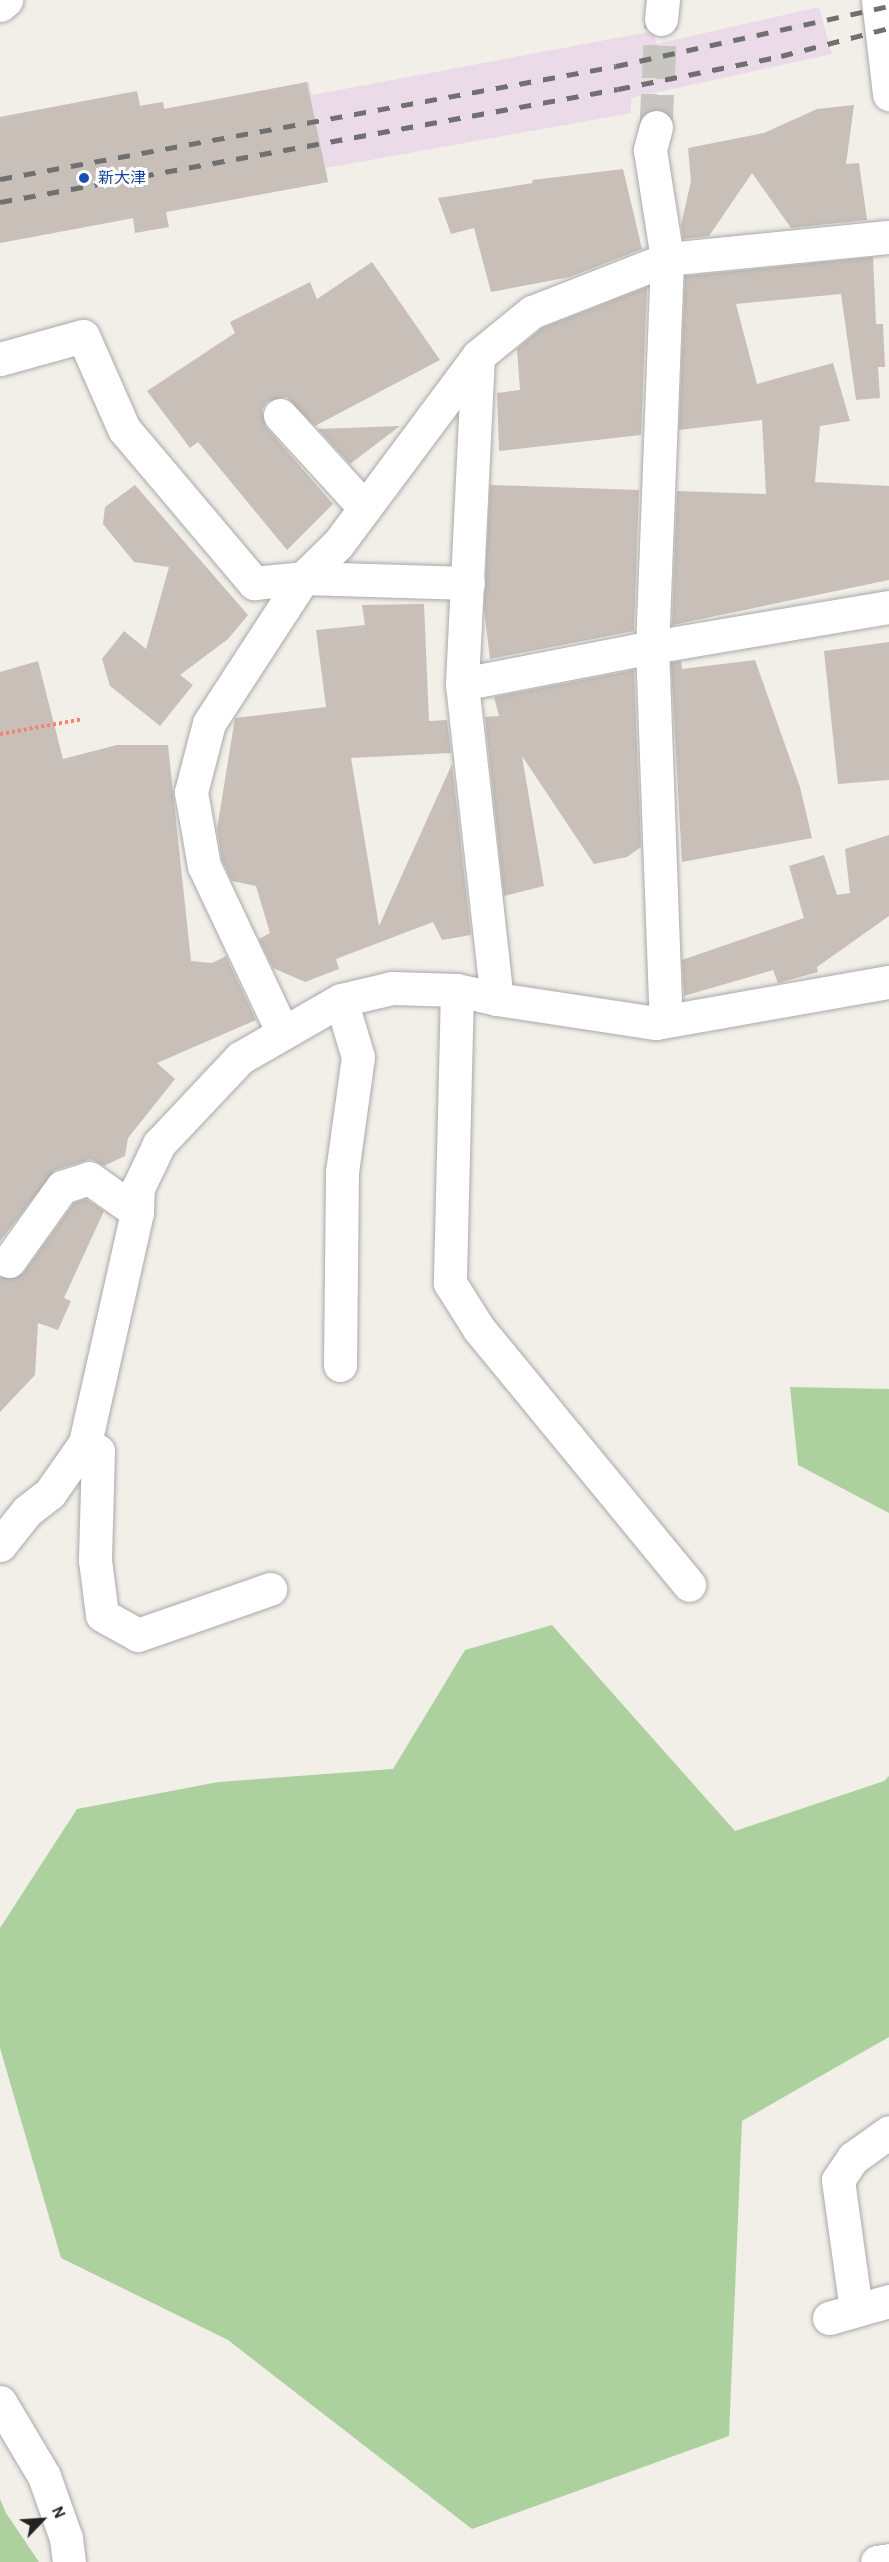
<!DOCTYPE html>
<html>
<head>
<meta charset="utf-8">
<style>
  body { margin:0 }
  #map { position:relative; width:889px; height:2562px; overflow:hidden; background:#f2efe9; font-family:"Alegreya Sans","Noto Sans JP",sans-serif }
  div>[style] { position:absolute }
  .industrial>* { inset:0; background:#ebdbe8 }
  .forest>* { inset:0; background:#add19e }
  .building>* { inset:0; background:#c7bfb8 }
  .minor-tunnel>* { height:33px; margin-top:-16.5px; transform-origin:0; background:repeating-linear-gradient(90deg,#c8c6c1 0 33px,transparent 0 49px) }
  .path>* { height:4px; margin-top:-2px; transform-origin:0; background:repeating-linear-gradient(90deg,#fa8072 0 3px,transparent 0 6px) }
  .roads { filter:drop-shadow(0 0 2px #a9a9a9) drop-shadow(0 0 2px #a9a9a9) }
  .minor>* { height:33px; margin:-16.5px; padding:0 16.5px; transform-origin:16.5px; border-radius:16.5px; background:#fff }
  .rail>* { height:4.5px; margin-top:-2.25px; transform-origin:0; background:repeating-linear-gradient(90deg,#707070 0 12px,transparent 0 24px) }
  .dots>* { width:16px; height:16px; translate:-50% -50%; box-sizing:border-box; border:3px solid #fff; border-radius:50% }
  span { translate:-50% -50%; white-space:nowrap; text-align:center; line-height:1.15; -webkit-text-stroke:6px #fff; paint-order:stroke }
  .transit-label { font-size:16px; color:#164399 }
  .left { translate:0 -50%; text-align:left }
  .north { position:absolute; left:12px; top:2490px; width:60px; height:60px; -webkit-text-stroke:4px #fff; paint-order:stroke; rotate:65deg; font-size:16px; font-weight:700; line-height:24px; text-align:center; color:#222 }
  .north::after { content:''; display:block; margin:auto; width:21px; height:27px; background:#222; clip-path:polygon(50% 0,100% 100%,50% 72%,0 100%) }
</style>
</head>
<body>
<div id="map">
  <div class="industrial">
    <div style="clip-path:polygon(819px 7px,832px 54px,631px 98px,631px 113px,326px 168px,328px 182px,0 243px,0 117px,137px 91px,140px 105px,163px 102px,164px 109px,309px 82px,312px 95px,654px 31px,656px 44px)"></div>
  </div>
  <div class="forest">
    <div style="clip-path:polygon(790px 1387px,889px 1389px,889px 1513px,798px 1465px)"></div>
    <div style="clip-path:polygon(552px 1625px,735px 1831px,884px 1781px,889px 1776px,889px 2037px,742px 2121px,729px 2436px,472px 2529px,228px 2340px,61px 2258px,0 2048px,0 1928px,77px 1809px,218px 1782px,393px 1769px,465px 1650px)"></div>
    <div style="clip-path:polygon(0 2499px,6px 2513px,39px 2562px,0 2562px)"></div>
  </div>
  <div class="building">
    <div style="clip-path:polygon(307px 82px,328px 182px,166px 212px,169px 227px,135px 233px,133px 218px,0 243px,0 117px,137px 91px,140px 106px,163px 102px,164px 109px)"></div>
    <div style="clip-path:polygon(854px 105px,846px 164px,859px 163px,867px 220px,791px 228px,752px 173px,709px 236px,683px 239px,681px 225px,691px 181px,688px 148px,764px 133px,817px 109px)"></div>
    <div style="clip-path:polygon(623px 169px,642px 249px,570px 277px,491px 292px,474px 228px,451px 234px,438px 198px,533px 183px,532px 180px)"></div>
    <div style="clip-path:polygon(873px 257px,876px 324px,883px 324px,885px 367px,878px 367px,880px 398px,856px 400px,841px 294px,736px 304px,757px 384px,833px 363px,850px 421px,820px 426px,815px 482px,889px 486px,889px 580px,672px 625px,677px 491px,766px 494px,762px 420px,679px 430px,685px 276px)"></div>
    <div style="clip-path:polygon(372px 262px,440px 360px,315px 426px,286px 397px,267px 402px,262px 410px,266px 427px,333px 504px,287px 550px,198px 442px,190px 448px,147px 391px,235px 333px,230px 322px,310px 282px,317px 299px)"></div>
    <div style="clip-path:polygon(647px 287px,641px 435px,499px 451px,497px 393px,520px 390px,517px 349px,542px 328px)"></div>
    <div style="clip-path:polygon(400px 426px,350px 464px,318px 429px)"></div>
    <div style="clip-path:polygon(135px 485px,248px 615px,228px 639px,180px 675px,193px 685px,160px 726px,110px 686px,102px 659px,124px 631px,146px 649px,169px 567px,134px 562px,103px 524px,105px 507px)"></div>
    <div style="clip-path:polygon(490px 485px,639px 490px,634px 631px,490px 659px,484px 609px)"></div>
    <div style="clip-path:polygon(424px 604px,429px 721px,447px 720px,451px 753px,351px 758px,379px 926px,452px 764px,471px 935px,442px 940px,433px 922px,336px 959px,339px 969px,305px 982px,273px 968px,259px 939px,270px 933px,256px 886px,232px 881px,222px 860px,217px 829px,235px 718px,326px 707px,316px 630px,365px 625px,362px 605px)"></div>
    <div style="clip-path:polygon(889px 642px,889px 780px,838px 784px,824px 651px)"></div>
    <div style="clip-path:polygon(755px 660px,800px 787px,812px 838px,682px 862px,671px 663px,681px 661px,682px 669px)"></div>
    <div style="clip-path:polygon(38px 661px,63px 759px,117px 745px,168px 745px,191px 961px,212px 963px,226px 956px,256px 1020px,157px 1063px,175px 1079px,128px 1138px,125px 1156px,104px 1166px,91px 1159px,55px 1170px,0 1241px,0 672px)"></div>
    <div style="clip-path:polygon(634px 670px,641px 847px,627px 857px,594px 864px,522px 756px,544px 886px,504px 896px,485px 717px,499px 716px,494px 697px)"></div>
    <div style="clip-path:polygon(889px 835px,889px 916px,817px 967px,818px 972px,778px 983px,773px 970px,684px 996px,682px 960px,804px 918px,789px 866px,824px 855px,837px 895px,850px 893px,845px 849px)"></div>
    <div style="clip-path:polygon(86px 1199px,104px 1211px,64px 1298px,71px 1301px,58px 1330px,38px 1323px,35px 1375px,0 1412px,0 1277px,16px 1278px,24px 1272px,74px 1203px)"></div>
  </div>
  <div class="minor-tunnel">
    <div style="left:656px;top:127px;width:108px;rotate:-87.3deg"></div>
  </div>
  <div class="path">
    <div style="left:0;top:734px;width:84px;rotate:-10.2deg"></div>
  </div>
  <div class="roads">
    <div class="minor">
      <div style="left:878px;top:0;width:95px;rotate:83.3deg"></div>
      <div style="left:0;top:5px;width:8px;rotate:-40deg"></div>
      <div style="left:661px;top:19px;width:19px;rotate:-84deg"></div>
      <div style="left:656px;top:127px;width:24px;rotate:105deg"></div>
      <div style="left:650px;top:150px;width:110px;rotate:81.1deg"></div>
      <div style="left:667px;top:259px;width:388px;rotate:92.2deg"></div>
      <div style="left:652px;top:647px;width:374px;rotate:87.9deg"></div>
      <div style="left:478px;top:356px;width:328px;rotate:92.8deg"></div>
      <div style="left:462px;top:684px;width:317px;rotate:83.7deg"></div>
      <div style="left:0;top:359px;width:86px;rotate:-15.5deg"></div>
      <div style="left:83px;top:336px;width:102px;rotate:66.2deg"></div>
      <div style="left:124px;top:429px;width:202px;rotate:49.8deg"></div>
      <div style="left:254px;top:583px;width:49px;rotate:-5.8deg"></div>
      <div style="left:303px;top:578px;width:165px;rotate:1.7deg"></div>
      <div style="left:280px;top:415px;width:126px;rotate:47.6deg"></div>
      <div style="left:462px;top:684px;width:194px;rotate:-11deg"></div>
      <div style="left:652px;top:647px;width:240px;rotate:-9.6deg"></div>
      <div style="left:457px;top:990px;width:293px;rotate:91.4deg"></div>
      <div style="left:450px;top:1283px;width:54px;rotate:57.8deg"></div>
      <div style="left:479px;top:1329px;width:331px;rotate:50.6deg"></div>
      <div style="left:283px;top:1033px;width:185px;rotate:-115.3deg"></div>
      <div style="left:204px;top:866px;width:75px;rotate:-100deg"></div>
      <div style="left:191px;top:792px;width:71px;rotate:-75.4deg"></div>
      <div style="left:209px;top:723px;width:173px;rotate:-57deg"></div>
      <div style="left:303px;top:578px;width:49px;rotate:-44.2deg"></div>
      <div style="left:338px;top:544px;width:234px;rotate:-53.3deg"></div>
      <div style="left:478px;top:356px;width:70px;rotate:-39.2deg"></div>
      <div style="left:532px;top:312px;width:145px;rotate:-21.4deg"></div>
      <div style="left:667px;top:259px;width:223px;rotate:-5.7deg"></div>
      <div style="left:9px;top:1261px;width:91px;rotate:-54.4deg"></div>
      <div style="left:62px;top:1187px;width:28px;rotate:-18deg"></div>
      <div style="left:89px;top:1178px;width:59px;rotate:35.3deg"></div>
      <div style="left:340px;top:1365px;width:193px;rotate:-89.4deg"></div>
      <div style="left:342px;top:1172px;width:116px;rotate:-82.1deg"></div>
      <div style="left:358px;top:1057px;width:59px;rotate:-106.6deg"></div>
      <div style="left:85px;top:1443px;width:15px;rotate:32deg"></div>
      <div style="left:98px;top:1451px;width:109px;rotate:91.6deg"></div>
      <div style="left:95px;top:1560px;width:55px;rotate:82.7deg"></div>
      <div style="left:102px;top:1615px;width:41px;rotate:29.1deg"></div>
      <div style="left:138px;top:1635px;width:140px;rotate:-19.2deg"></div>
      <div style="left:0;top:1545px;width:43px;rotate:-51.5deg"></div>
      <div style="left:27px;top:1511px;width:29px;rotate:-38deg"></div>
      <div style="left:50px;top:1493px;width:61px;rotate:-55deg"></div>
      <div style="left:85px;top:1443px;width:237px;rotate:-77.3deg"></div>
      <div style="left:137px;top:1212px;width:24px;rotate:-88deg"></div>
      <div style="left:138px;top:1188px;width:49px;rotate:-64.5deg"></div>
      <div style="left:159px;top:1144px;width:118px;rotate:-46.7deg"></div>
      <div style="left:240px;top:1058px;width:116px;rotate:-29.9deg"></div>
      <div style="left:341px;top:1000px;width:52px;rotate:-13.2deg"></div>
      <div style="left:392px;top:988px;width:65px;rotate:1.8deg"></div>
      <div style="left:457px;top:990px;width:41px;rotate:12.7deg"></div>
      <div style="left:497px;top:999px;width:161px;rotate:8.6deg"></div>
      <div style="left:656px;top:1023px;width:237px;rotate:-10deg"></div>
      <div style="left:856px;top:2310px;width:131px;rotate:-97.9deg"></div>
      <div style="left:838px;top:2180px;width:27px;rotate:-56deg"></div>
      <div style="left:853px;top:2158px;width:44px;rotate:-35.8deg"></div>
      <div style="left:829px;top:2318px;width:62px;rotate:-15.8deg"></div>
      <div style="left:0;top:2402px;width:86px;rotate:59.3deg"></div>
      <div style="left:44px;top:2476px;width:66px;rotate:70.5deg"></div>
      <div style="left:66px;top:2538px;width:24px;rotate:83deg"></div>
      <div style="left:877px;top:2562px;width:12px;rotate:-9deg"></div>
    </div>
  </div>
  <div class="rail">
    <div style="left:0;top:179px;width:626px;rotate:-10.39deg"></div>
    <div style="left:616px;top:66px;width:280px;rotate:-12.4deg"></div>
    <div style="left:0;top:202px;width:628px;rotate:-10.36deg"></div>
    <div style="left:618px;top:89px;width:166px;rotate:-11.4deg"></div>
    <div style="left:781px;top:56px;width:112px;rotate:-14.5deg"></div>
  </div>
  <div class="dots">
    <div style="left:84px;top:178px;background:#1a4fb4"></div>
  </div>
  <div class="transit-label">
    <span class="left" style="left:98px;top:178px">新大津</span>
  </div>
  <div class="north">N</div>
</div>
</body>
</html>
